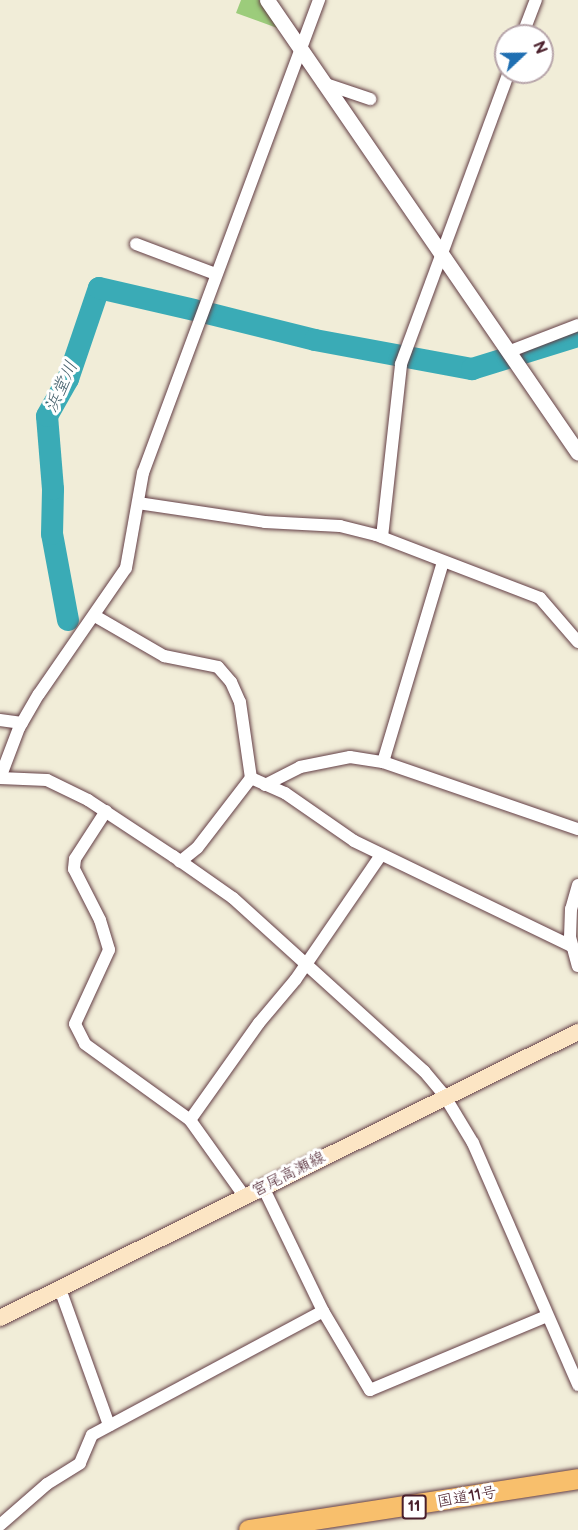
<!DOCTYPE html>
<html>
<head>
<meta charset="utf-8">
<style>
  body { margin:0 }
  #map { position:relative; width:578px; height:1530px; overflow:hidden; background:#f1edd8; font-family:"Balsamiq Sans","Klee One",sans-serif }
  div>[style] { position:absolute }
  .green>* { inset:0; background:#9ccc7b }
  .river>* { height:22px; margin:-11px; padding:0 11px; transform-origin:11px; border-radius:11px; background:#3aabb6 }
  .roads { filter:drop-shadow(0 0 2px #633e45) drop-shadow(0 0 2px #633e45) }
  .minor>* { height:12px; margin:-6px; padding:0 6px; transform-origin:6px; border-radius:6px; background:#fff }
  .tertiary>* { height:15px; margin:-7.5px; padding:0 7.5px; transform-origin:7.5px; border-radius:7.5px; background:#fff }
  .secondary>* { height:16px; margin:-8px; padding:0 8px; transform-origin:8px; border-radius:8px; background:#fce5c4 }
  .trunk>* { height:20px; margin:-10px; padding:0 10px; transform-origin:10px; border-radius:10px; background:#f8bf6c }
  span { translate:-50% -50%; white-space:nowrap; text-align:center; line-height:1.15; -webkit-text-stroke:6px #fff; paint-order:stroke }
  .shield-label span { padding:2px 4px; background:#fff; border:2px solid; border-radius:4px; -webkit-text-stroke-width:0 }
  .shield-label { font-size:15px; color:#4a1f2b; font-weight:700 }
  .street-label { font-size:16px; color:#4a1f2b }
  .water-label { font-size:18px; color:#435e6a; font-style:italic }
  .north { position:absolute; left:494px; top:24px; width:60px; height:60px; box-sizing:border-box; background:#fff; border:2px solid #b7a5aa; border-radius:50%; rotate:68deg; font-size:16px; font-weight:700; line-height:24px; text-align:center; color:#4a1f2b }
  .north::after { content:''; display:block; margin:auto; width:21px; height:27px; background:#1f6fb2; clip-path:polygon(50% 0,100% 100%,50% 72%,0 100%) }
</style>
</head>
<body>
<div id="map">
  <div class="green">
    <div style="clip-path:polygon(241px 0,259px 0,280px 29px,236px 13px)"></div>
  </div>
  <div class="river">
    <div style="left:207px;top:313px;width:111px;rotate:14deg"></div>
    <div style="left:315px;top:340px;width:160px;rotate:10.5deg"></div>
    <div style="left:472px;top:369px;width:111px;rotate:-17.3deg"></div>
    <div style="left:68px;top:620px;width:87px;rotate:-100.5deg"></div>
    <div style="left:52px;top:534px;width:45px;rotate:-88.7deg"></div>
    <div style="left:53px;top:489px;width:73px;rotate:-94.7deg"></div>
    <div style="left:47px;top:416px;width:43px;rotate:-60.4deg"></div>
    <div style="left:68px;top:379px;width:96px;rotate:-71.2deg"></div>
    <div style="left:99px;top:288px;width:98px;rotate:13deg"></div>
  </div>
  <div class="roads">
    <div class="minor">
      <div style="left:522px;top:36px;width:39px;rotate:-69deg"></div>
      <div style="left:323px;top:83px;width:50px;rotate:18.8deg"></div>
      <div style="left:136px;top:244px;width:85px;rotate:20.6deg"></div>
      <div style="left:508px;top:352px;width:75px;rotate:-21.1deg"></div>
      <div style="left:138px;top:503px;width:128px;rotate:8.5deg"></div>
      <div style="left:265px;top:522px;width:75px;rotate:3.1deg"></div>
      <div style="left:340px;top:526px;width:37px;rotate:14deg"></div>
      <div style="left:376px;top:535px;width:176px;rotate:21deg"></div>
      <div style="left:540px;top:598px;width:58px;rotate:49.2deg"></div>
      <div style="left:382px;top:537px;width:174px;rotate:-83.7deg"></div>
      <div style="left:401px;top:364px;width:311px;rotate:-69.7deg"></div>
      <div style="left:95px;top:616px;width:80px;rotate:30.1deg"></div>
      <div style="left:164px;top:656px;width:55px;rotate:11.5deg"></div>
      <div style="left:218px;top:667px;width:20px;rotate:49deg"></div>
      <div style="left:231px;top:682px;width:22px;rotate:66deg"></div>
      <div style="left:240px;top:702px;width:77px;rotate:81.8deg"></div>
      <div style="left:251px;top:778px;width:88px;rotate:127.6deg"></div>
      <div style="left:197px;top:848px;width:22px;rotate:141deg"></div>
      <div style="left:0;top:720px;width:22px;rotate:8deg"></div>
      <div style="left:383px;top:762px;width:209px;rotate:-73.3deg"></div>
      <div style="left:0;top:778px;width:47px;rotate:2.4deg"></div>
      <div style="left:47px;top:780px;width:46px;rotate:26deg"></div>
      <div style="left:88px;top:800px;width:102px;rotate:33.4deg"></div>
      <div style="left:173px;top:856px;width:73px;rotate:35deg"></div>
      <div style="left:233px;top:898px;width:258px;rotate:42.2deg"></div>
      <div style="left:424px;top:1071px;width:31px;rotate:50deg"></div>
      <div style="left:444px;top:1095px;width:56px;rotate:58.9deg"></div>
      <div style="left:473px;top:1143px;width:264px;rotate:66.5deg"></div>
      <div style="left:0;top:778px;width:53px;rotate:-69.2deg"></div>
      <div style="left:19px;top:728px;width:39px;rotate:-60deg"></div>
      <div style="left:39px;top:694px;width:153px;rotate:-55.4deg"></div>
      <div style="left:126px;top:568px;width:97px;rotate:-79.9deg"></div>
      <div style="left:143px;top:473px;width:505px;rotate:-69.59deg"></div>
      <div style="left:251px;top:778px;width:37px;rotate:24deg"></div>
      <div style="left:285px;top:793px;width:84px;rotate:34.8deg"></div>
      <div style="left:354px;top:841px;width:241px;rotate:25.8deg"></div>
      <div style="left:265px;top:785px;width:39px;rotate:-27deg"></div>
      <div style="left:300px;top:767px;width:51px;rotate:-11.3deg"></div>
      <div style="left:350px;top:757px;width:33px;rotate:9deg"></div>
      <div style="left:383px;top:762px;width:206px;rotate:19deg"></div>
      <div style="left:106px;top:811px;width:57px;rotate:122.9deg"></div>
      <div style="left:75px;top:859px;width:10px;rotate:96deg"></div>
      <div style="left:74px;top:869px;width:57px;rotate:63deg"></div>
      <div style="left:100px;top:920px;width:31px;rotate:73deg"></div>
      <div style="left:109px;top:950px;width:81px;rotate:114.7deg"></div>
      <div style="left:75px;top:1024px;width:22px;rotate:63deg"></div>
      <div style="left:85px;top:1044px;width:130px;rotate:35.9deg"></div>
      <div style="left:190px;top:1120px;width:95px;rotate:54.5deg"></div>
      <div style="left:578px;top:885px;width:25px;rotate:106deg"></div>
      <div style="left:571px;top:909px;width:28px;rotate:92deg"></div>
      <div style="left:570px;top:937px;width:30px;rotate:75deg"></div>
      <div style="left:190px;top:1120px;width:119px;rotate:-54.6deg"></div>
      <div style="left:259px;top:1023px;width:57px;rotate:-49.9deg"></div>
      <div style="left:296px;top:979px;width:150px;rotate:-55.6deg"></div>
      <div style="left:264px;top:1189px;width:136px;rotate:64.2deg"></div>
      <div style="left:323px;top:1311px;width:92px;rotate:59.3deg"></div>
      <div style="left:370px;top:1390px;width:192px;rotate:-22.7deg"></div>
      <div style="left:60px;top:1289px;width:145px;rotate:70.2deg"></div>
      <div style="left:0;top:1525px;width:62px;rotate:-41.1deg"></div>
      <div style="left:47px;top:1484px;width:39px;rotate:-32deg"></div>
      <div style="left:80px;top:1463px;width:30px;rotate:-67deg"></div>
      <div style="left:92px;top:1435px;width:262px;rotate:-28.2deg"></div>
    </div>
    <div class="tertiary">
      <div style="left:267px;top:0;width:549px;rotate:55.53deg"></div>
    </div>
    <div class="secondary">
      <div style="left:0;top:1318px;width:645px;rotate:-26.33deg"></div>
    </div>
    <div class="trunk">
      <div style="left:249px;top:1530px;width:333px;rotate:-8.8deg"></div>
    </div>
  </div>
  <div class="shield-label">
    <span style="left:414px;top:1507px">11</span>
  </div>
  <div class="street-label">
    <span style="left:289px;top:1175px;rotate:-27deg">宮尾高瀬線</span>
    <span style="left:467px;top:1498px;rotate:-10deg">国道11号</span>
  </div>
  <div class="water-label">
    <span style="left:62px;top:387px;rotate:-65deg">浜堂川</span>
  </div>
  <div class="north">N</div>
</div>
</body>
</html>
